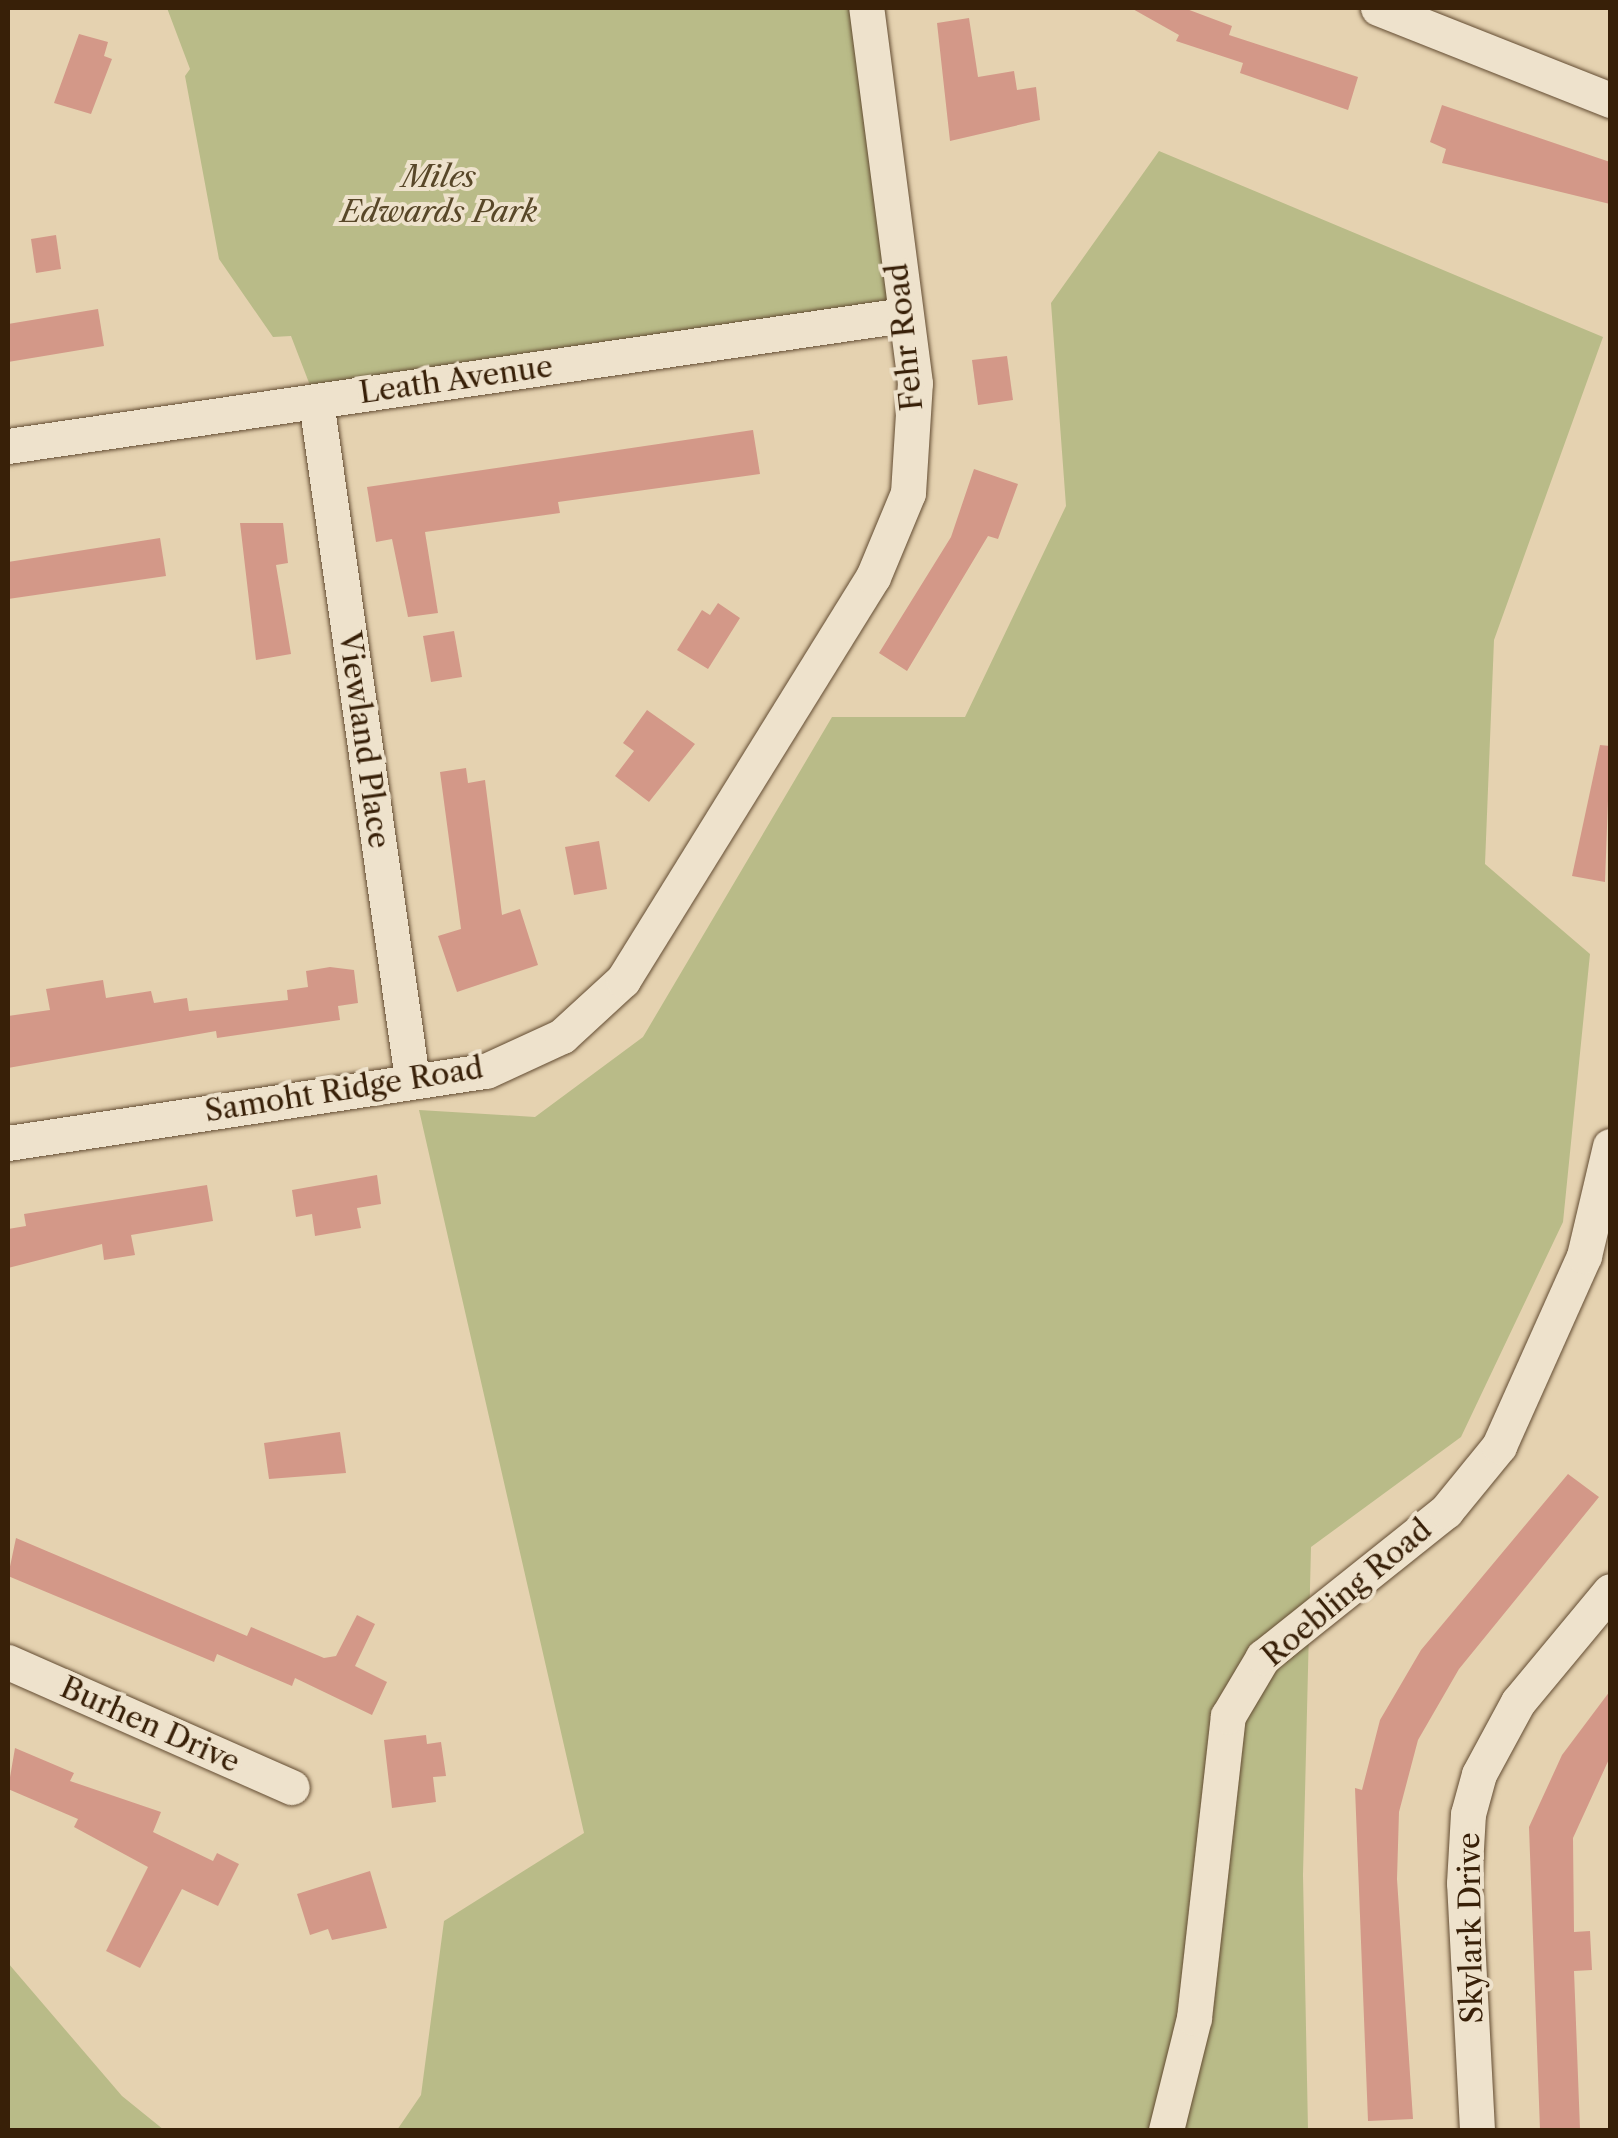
<!DOCTYPE html>
<html>
<head>
<meta charset="utf-8">
<style>
  body { margin:0 }
  #map { position:relative; width:1618px; height:2138px; overflow:hidden; background:#e5d2b0; font-family:"Libre Caslon Text",serif }
  div>[style] { position:absolute }
  .green>* { inset:0; background:#b9bb88 }
  .building>* { inset:0; background:#d39888 }
  .roads { filter:drop-shadow(0 0 2px #634c32) drop-shadow(0 0 2px #634c32) }
  .minor>* { height:35px; margin:-17.5px; padding:0 17.5px; transform-origin:17.5px; border-radius:17.5px; background:#eee2cc }
  span { translate:-50% -50%; white-space:nowrap; text-align:center; line-height:1.15; -webkit-text-stroke:8px #eee2cc; paint-order:stroke }
  .park-label { font-size:30px; color:#584728; font-style:italic }
  .street-label { font-size:30px; color:#382008 }
  .frame { position:absolute; inset:0; border:10px solid #382008; pointer-events:none }
</style>
</head>
<body>
<div id="map">
  <div class="green">
    <div style="clip-path:polygon(167px 8px,866px 8px,904px 315px,316px 401px,291px 336px,273px 337px,219px 259px,185px 76px,190px 69px)"></div>
    <div style="clip-path:polygon(1159px 151px,1603px 337px,1494px 640px,1485px 864px,1590px 954px,1563px 1222px,1461px 1437px,1311px 1547px,1303px 1875px,1308px 2130px,397px 2130px,421px 2095px,444px 1921px,584px 1833px,419px 1110px,535px 1117px,643px 1037px,832px 717px,965px 717px,1066px 506px,1051px 303px)"></div>
    <div style="clip-path:polygon(8px 1963px,122px 2096px,164px 2130px,8px 2130px)"></div>
  </div>
  <div class="building">
    <div style="clip-path:polygon(1131px 8px,1184px 8px,1232px 26px,1229px 35px,1358px 77px,1348px 110px,1240px 73px,1243px 63px,1176px 41px,1179px 35px)"></div>
    <div style="clip-path:polygon(969px 18px,978px 77px,1014px 71px,1017px 90px,1036px 87px,1040px 120px,950px 141px,937px 23px)"></div>
    <div style="clip-path:polygon(79px 34px,108px 42px,104px 56px,112px 59px,91px 114px,54px 103px)"></div>
    <div style="clip-path:polygon(1442px 105px,1610px 162px,1610px 204px,1442px 163px,1446px 149px,1430px 142px)"></div>
    <div style="clip-path:polygon(56px 235px,61px 269px,36px 273px,31px 239px)"></div>
    <div style="clip-path:polygon(98px 309px,104px 346px,8px 362px,8px 324px)"></div>
    <div style="clip-path:polygon(1007px 356px,1013px 400px,978px 405px,972px 360px)"></div>
    <div style="clip-path:polygon(753px 430px,760px 474px,558px 502px,560px 513px,425px 532px,438px 613px,408px 617px,392px 539px,376px 542px,367px 487px)"></div>
    <div style="clip-path:polygon(974px 469px,1018px 484px,998px 539px,988px 536px,907px 671px,879px 653px,951px 537px)"></div>
    <div style="clip-path:polygon(240px 523px,283px 523px,288px 563px,276px 565px,291px 654px,256px 660px)"></div>
    <div style="clip-path:polygon(160px 538px,166px 576px,8px 599px,8px 562px)"></div>
    <div style="clip-path:polygon(718px 603px,740px 618px,708px 669px,677px 650px,702px 610px,710px 615px)"></div>
    <div style="clip-path:polygon(454px 631px,462px 677px,431px 682px,423px 636px)"></div>
    <div style="clip-path:polygon(647px 710px,695px 744px,649px 802px,615px 776px,634px 751px,623px 743px)"></div>
    <div style="clip-path:polygon(1600px 745px,1610px 746px,1605px 882px,1572px 876px)"></div>
    <div style="clip-path:polygon(466px 768px,468px 783px,485px 780px,502px 915px,520px 909px,538px 965px,457px 992px,438px 936px,461px 929px,440px 772px)"></div>
    <div style="clip-path:polygon(599px 841px,607px 889px,574px 895px,565px 847px)"></div>
    <div style="clip-path:polygon(330px 967px,354px 970px,358px 1003px,338px 1006px,340px 1020px,217px 1038px,216px 1031px,8px 1068px,8px 1016px,50px 1010px,46px 989px,103px 980px,106px 998px,151px 991px,154px 1003px,187px 998px,189px 1011px,288px 1000px,287px 990px,308px 987px,306px 971px)"></div>
    <div style="clip-path:polygon(377px 1175px,381px 1204px,357px 1208px,361px 1228px,315px 1236px,312px 1214px,296px 1217px,292px 1190px)"></div>
    <div style="clip-path:polygon(207px 1185px,213px 1221px,131px 1235px,135px 1255px,104px 1260px,102px 1244px,8px 1268px,8px 1229px,26px 1226px,24px 1214px)"></div>
    <div style="clip-path:polygon(340px 1432px,346px 1473px,269px 1479px,264px 1443px)"></div>
    <div style="clip-path:polygon(1568px 1474px,1599px 1497px,1459px 1669px,1418px 1740px,1399px 1812px,1397px 1879px,1413px 2119px,1368px 2121px,1355px 1788px,1362px 1790px,1380px 1720px,1421px 1650px)"></div>
    <div style="clip-path:polygon(16px 1538px,247px 1636px,251px 1627px,324px 1658px,336px 1656px,357px 1615px,375px 1624px,355px 1666px,387px 1682px,372px 1715px,295px 1678px,292px 1686px,217px 1654px,214px 1662px,8px 1576px)"></div>
    <div style="clip-path:polygon(1610px 1691px,1610px 1757px,1573px 1838px,1574px 1932px,1590px 1931px,1592px 1970px,1574px 1971px,1580px 2129px,1540px 2130px,1529px 1827px,1562px 1755px)"></div>
    <div style="clip-path:polygon(426px 1735px,427px 1744px,441px 1742px,446px 1776px,433px 1777px,436px 1802px,392px 1808px,384px 1740px)"></div>
    <div style="clip-path:polygon(15px 1748px,74px 1773px,70px 1781px,161px 1812px,153px 1832px,213px 1861px,217px 1853px,239px 1864px,218px 1906px,182px 1889px,140px 1968px,106px 1951px,148px 1867px,74px 1827px,78px 1819px,8px 1789px)"></div>
    <div style="clip-path:polygon(370px 1871px,387px 1928px,332px 1940px,328px 1929px,310px 1935px,297px 1894px)"></div>
  </div>
  <div class="roads">
    <div class="minor">
      <div style="left:1378px;top:8px;width:250px;rotate:21.6deg"></div>
      <div style="left:316px;top:401px;width:685px;rotate:81.94deg"></div>
      <div style="left:8px;top:446px;width:906px;rotate:-8.32deg"></div>
      <div style="left:8px;top:1143px;width:483px;rotate:-8.6deg"></div>
      <div style="left:486px;top:1071px;width:84px;rotate:-24.7deg"></div>
      <div style="left:562px;top:1036px;width:83px;rotate:-42.6deg"></div>
      <div style="left:623px;top:980px;width:474px;rotate:-58.2deg"></div>
      <div style="left:873px;top:577px;width:91px;rotate:-67.4deg"></div>
      <div style="left:908px;top:493px;width:110px;rotate:-86.4deg"></div>
      <div style="left:915px;top:383px;width:378px;rotate:-97.4deg"></div>
      <div style="left:8px;top:1662px;width:310px;rotate:23.8deg"></div>
      <div style="left:1166px;top:2130px;width:115px;rotate:-76deg"></div>
      <div style="left:1194px;top:2018px;width:304px;rotate:-83.6deg"></div>
      <div style="left:1228px;top:1716px;width:69px;rotate:-59.3deg"></div>
      <div style="left:1263px;top:1657px;width:234px;rotate:-38.6deg"></div>
      <div style="left:1446px;top:1511px;width:84px;rotate:-50.8deg"></div>
      <div style="left:1499px;top:1446px;width:208px;rotate:-65.9deg"></div>
      <div style="left:1584px;top:1256px;width:113px;rotate:-76.7deg"></div>
      <div style="left:1477px;top:2130px;width:247px;rotate:-93deg"></div>
      <div style="left:1464px;top:1883px;width:69px;rotate:-86.7deg"></div>
      <div style="left:1468px;top:1814px;width:41px;rotate:-74.6deg"></div>
      <div style="left:1479px;top:1774px;width:82px;rotate:-61.6deg"></div>
      <div style="left:1518px;top:1702px;width:144px;rotate:-50.3deg"></div>
    </div>
  </div>
  <div class="park-label">
    <span style="left:439px;top:194px">Miles<br>Edwards Park</span>
  </div>
  <div class="street-label">
    <span style="left:905px;top:337px;rotate:-96deg">Fehr Road</span>
    <span style="left:456px;top:380px;rotate:-8deg">Leath Avenue</span>
    <span style="left:364px;top:740px;rotate:82deg">Viewland Place</span>
    <span style="left:344px;top:1090px;rotate:-9deg">Samoht Ridge Road</span>
    <span style="left:1347px;top:1593px;rotate:-40deg">Roebling Road</span>
    <span style="left:150px;top:1725px;rotate:24deg">Burhen Drive</span>
    <span style="left:1471px;top:1928px;rotate:-91deg">Skylark Drive</span>
  </div>
  <div class="frame"></div>
</div>
</body>
</html>
